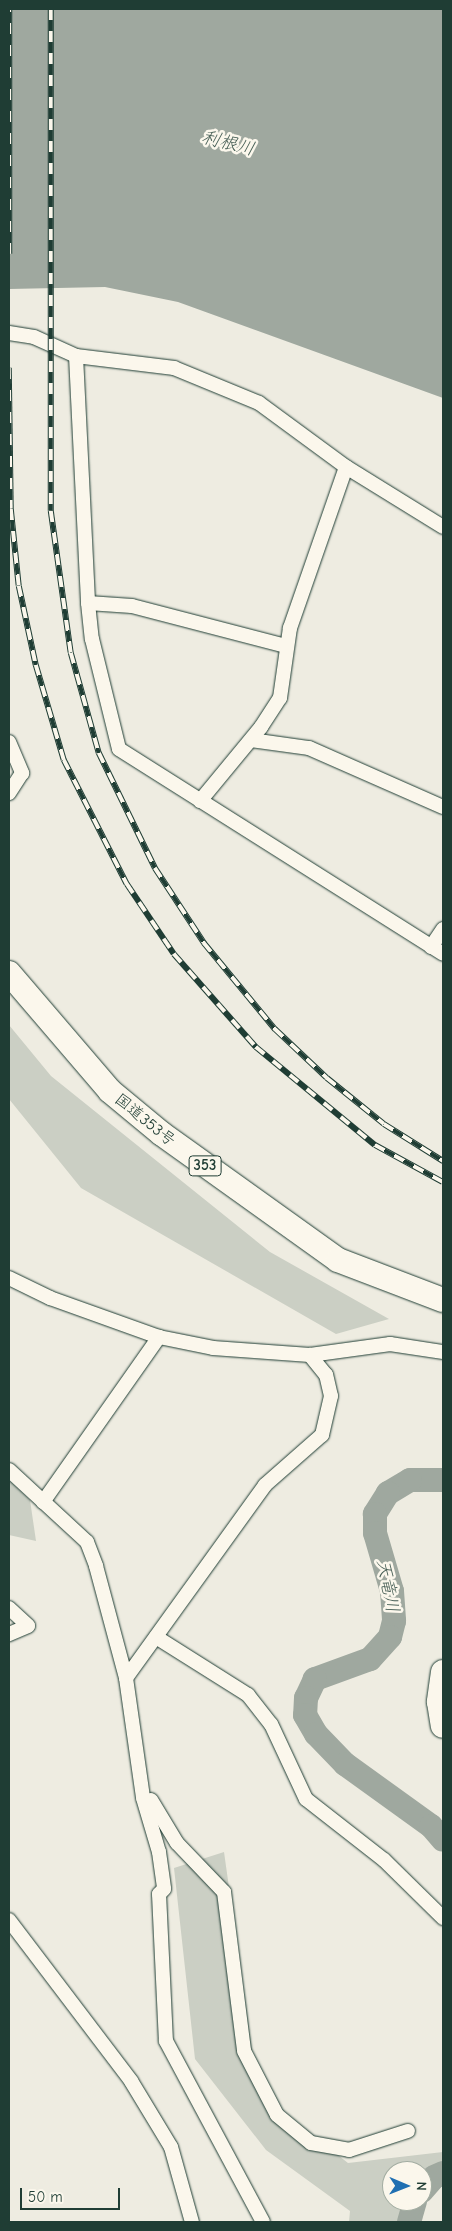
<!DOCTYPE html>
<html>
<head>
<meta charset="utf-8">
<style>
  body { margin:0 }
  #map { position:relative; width:452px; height:2231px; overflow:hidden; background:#eeece1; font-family:"Comic Neue","Klee One",sans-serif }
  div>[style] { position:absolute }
  .green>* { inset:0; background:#cbcfc4 }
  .water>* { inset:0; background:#9fa89f }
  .river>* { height:24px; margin:-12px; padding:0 12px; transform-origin:12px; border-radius:12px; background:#9fa89f }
  .roads { filter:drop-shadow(0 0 1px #1f3d34) drop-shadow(0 0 1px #1f3d34) }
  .minor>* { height:14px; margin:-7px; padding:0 7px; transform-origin:7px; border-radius:7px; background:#fbf7ec }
  .trunk>* { height:24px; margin:-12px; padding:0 12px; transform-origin:12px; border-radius:12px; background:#fbf7ec }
  .rail>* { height:5.5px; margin-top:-2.75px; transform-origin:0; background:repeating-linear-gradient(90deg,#fbf7ec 0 11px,#1f3d34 0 22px); box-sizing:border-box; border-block:1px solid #1f3d34 }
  span { translate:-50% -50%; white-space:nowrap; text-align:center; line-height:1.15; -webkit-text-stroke:5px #fbf7ec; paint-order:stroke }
  .shield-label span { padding:1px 4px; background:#fbf7ec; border:1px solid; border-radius:4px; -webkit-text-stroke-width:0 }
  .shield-label { font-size:15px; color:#1f3d34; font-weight:700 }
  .street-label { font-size:16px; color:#1f3d34 }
  .water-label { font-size:18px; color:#455d54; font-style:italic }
  .frame { position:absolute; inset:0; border:10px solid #1f3d34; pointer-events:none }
  .north { position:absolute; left:382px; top:2161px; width:50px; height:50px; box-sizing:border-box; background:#fbf7ec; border:1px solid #a3ada2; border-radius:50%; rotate:91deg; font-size:14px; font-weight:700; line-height:20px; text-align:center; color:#1f3d34 }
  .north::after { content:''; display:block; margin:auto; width:18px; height:22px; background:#1f6fb2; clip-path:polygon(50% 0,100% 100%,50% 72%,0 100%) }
  .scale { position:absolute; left:20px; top:2188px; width:100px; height:22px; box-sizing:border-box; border:2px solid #1f3d34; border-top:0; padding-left:6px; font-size:15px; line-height:18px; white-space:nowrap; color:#1f3d34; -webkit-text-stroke:4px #fbf7ec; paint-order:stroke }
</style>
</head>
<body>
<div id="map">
  <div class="green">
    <div style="clip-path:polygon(9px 1025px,51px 1076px,270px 1252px,389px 1319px,336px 1334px,81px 1188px,9px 1099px)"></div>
    <div style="clip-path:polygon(9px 1480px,30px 1500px,36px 1541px,9px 1535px)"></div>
    <div style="clip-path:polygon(evenodd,224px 1852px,258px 2092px,348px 2163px,443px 2152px,443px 2181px,425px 2184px,422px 2222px,349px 2222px,350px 2211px,266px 2150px,195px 2059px,174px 1868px,224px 1852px,392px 2171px,422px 2171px,422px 2201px,392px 2201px,392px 2171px)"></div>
  </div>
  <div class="water">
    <div style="clip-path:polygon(9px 9px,443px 9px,443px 398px,178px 302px,105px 287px,9px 289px)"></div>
  </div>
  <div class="river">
    <div style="left:443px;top:1480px;width:33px;rotate:180deg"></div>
    <div style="left:410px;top:1480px;width:26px;rotate:149deg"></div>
    <div style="left:388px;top:1493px;width:25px;rotate:122deg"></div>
    <div style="left:375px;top:1514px;width:19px;rotate:90deg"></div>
    <div style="left:375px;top:1533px;width:60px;rotate:73.7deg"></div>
    <div style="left:392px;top:1591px;width:30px;rotate:86deg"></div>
    <div style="left:394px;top:1621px;width:16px;rotate:104deg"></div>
    <div style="left:390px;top:1637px;width:30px;rotate:132deg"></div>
    <div style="left:370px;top:1659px;width:59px;rotate:160deg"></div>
    <div style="left:315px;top:1679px;width:21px;rotate:115deg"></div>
    <div style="left:306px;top:1698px;width:17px;rotate:93deg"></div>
    <div style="left:305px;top:1715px;width:22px;rotate:60deg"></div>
    <div style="left:316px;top:1734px;width:42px;rotate:46deg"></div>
    <div style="left:345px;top:1764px;width:106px;rotate:35.8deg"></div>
    <div style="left:431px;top:1826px;width:18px;rotate:49deg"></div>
    <div style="left:422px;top:2191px;width:18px;rotate:-49deg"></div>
    <div style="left:434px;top:2177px;width:10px;rotate:-24deg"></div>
    <div style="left:409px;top:2222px;width:22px;rotate:-74deg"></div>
  </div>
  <div class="roads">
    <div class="minor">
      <div style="left:9px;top:333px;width:25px;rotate:9deg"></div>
      <div style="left:34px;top:337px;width:46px;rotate:24.3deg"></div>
      <div style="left:76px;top:356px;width:99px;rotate:7deg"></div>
      <div style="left:174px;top:368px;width:92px;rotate:22.4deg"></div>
      <div style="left:259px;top:403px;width:108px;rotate:36.3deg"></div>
      <div style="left:346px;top:467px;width:114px;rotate:31.7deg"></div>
      <div style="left:76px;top:356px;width:247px;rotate:87.2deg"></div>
      <div style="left:88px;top:603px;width:36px;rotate:84deg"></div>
      <div style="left:92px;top:639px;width:113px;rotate:76.2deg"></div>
      <div style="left:119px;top:749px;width:383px;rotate:32.3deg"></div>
      <div style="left:88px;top:603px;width:44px;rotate:3.9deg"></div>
      <div style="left:132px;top:606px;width:159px;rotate:14.6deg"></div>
      <div style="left:251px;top:740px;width:59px;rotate:7.9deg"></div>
      <div style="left:309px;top:748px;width:146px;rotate:23.8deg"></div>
      <div style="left:9px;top:742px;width:34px;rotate:67deg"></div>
      <div style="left:22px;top:773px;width:24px;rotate:123deg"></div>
      <div style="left:200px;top:801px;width:96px;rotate:-50.5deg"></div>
      <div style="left:261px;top:727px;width:35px;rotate:-57deg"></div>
      <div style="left:280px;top:698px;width:71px;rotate:-81.9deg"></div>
      <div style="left:290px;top:628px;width:170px;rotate:-70.8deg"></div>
      <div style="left:431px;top:947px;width:22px;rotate:-56deg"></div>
      <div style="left:9px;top:1278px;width:46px;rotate:26deg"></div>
      <div style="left:50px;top:1298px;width:116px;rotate:19.7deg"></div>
      <div style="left:159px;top:1337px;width:55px;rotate:11.5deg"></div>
      <div style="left:213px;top:1348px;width:97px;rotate:4.1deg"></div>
      <div style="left:310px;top:1355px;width:81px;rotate:-7.8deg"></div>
      <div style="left:390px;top:1344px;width:54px;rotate:8.6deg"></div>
      <div style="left:9px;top:1470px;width:106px;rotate:42.7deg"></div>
      <div style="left:87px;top:1542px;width:26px;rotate:69deg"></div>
      <div style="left:96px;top:1566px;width:116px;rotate:75deg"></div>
      <div style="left:126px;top:1678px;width:121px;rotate:81.9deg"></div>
      <div style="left:143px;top:1798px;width:56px;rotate:73.5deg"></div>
      <div style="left:159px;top:1852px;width:37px;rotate:82deg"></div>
      <div style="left:164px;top:1889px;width:7px;rotate:135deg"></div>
      <div style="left:159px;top:1894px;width:147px;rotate:87.3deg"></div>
      <div style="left:166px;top:2041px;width:205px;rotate:61.8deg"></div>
      <div style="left:43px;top:1502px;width:202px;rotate:-54.9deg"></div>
      <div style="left:9px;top:1608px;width:26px;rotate:43deg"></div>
      <div style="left:28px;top:1626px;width:21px;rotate:157deg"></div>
      <div style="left:156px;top:1637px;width:109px;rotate:32.2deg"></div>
      <div style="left:248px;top:1695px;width:37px;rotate:52deg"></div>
      <div style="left:271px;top:1724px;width:83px;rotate:65deg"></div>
      <div style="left:306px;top:1799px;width:99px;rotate:38deg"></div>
      <div style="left:384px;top:1860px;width:83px;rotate:44.5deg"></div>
      <div style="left:126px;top:1678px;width:238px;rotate:-54.2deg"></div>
      <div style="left:265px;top:1485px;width:76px;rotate:-41.3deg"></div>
      <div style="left:322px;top:1435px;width:40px;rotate:-77deg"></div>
      <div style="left:331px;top:1396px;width:22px;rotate:-103deg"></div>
      <div style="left:326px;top:1375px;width:26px;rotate:-129deg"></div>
      <div style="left:151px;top:1800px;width:50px;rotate:58.8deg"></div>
      <div style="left:177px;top:1843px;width:68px;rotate:46.2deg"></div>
      <div style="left:224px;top:1892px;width:160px;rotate:82.8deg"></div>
      <div style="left:244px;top:2051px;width:72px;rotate:62.7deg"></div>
      <div style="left:277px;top:2115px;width:44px;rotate:39.5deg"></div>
      <div style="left:311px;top:2143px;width:39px;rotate:10deg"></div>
      <div style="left:349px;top:2150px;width:62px;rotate:-17.9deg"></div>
      <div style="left:9px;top:1920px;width:202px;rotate:52.8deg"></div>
      <div style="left:131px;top:2081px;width:77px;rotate:58.8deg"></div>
      <div style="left:171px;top:2147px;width:78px;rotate:74.4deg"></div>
    </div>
    <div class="trunk">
      <div style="left:9px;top:973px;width:155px;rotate:49.4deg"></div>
      <div style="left:110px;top:1091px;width:67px;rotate:39.6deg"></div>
      <div style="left:162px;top:1134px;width:216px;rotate:35.6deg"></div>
      <div style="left:338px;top:1260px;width:112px;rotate:20.9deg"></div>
      <div style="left:443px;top:1672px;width:30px;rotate:98deg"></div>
      <div style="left:439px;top:1702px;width:24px;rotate:81deg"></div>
    </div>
  </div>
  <div class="rail">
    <div style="left:51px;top:9px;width:502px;rotate:90deg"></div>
    <div style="left:51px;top:511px;width:143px;rotate:82deg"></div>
    <div style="left:71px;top:653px;width:104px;rotate:74.4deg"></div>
    <div style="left:99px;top:753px;width:128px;rotate:64deg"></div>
    <div style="left:155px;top:868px;width:90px;rotate:56.8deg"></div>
    <div style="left:204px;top:943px;width:112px;rotate:50.5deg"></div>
    <div style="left:275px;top:1029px;width:71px;rotate:43.3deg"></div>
    <div style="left:327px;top:1078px;width:73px;rotate:38.9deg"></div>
    <div style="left:384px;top:1124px;width:70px;rotate:32.1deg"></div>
    <div style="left:9px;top:254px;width:245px;rotate:-90deg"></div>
    <div style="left:9px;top:368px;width:141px;rotate:89.2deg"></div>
    <div style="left:11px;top:509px;width:77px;rotate:84.1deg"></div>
    <div style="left:19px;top:586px;width:81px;rotate:77.9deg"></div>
    <div style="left:36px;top:665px;width:99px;rotate:73.6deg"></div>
    <div style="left:64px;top:760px;width:139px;rotate:63.1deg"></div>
    <div style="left:127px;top:884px;width:84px;rotate:56.1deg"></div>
    <div style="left:174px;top:954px;width:124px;rotate:48.6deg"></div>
    <div style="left:256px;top:1047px;width:154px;rotate:39.5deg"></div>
    <div style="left:375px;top:1145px;width:77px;rotate:28.6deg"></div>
  </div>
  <div class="shield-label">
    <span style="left:205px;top:1166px">353</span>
  </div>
  <div class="street-label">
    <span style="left:145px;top:1120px;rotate:39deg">国道353号</span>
  </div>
  <div class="water-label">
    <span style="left:228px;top:144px;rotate:14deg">利根川</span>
    <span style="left:387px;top:1586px;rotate:79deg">天竜川</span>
  </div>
  <div class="frame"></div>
  <div class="north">N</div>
  <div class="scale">50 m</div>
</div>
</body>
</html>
